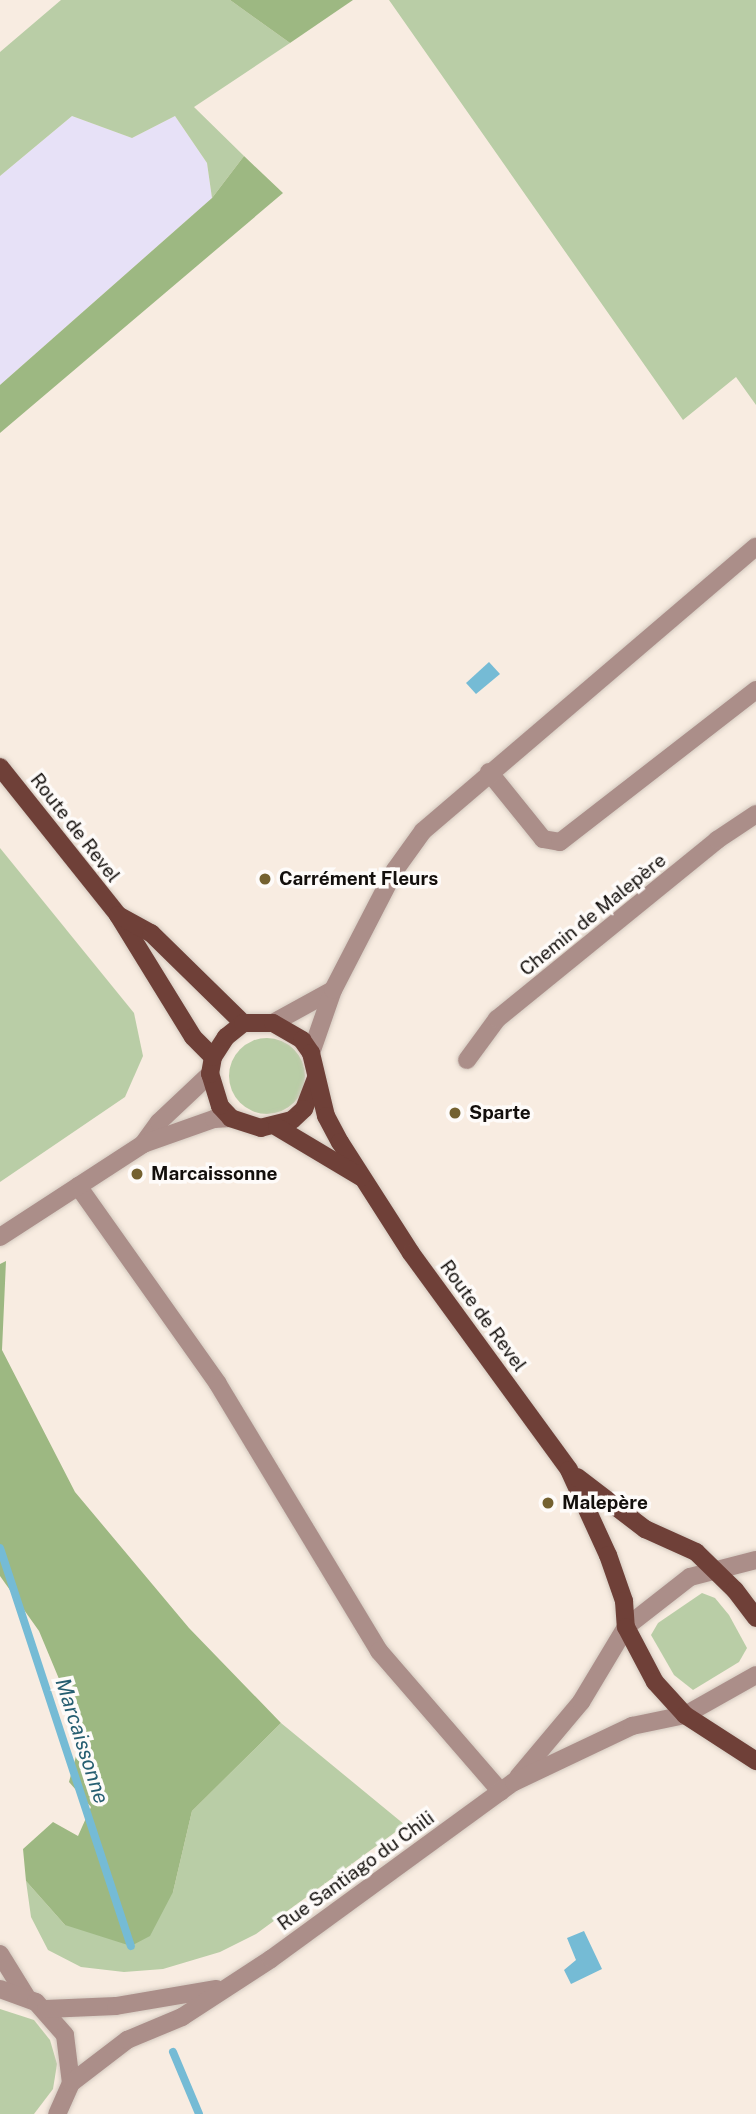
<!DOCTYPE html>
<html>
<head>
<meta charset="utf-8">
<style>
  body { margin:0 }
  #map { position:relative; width:756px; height:2114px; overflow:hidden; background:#f8ece1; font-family:"Public Sans",sans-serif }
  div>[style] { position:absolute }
  .commercial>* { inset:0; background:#e7e1f7 }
  .green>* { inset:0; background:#b9cda6 }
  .round { border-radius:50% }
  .forest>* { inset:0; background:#9db882 }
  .water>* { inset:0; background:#75bbd5 }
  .stream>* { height:8px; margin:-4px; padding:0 4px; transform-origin:4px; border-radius:4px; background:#75bbd5 }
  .roads { filter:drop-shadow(0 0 2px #d3c9bf) drop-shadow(0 0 2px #d3c9bf) }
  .minor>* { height:18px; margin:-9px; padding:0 9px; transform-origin:9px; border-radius:9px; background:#ab8e89 }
  .tertiary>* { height:18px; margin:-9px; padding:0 9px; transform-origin:9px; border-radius:9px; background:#ab8e89 }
  .primary>* { height:18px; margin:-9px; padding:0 9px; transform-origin:9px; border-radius:9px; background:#6f4038 }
  .dots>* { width:19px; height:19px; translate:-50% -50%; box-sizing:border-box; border:4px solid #fefbf9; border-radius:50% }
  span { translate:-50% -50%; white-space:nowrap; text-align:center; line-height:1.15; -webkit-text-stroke:7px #fefbf9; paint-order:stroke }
  .street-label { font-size:19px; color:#130f0c }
  .poi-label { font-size:19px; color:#130f0c; font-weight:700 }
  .left { translate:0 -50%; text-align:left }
  .water-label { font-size:21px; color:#265e71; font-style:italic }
</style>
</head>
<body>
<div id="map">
  <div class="commercial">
    <div style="clip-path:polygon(72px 116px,132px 138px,175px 116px,207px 163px,212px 198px,0 385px,0 176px)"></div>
  </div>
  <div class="green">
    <div style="clip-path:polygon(61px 0,230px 0,290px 43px,194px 107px,244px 156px,212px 198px,207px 163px,175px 116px,132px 138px,72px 116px,0 176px,0 52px)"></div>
    <div style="clip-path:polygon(389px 0,756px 0,756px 405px,736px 377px,683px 420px)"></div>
    <div style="clip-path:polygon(0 848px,134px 1013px,143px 1056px,125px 1097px,0 1182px)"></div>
    <div class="round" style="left:229px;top:1038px;width:76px;height:76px"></div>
    <div style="clip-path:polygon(702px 1593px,715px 1598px,729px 1615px,747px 1648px,739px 1662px,693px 1690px,674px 1675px,651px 1635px,658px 1623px)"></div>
    <div style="clip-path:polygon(281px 1723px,405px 1825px,256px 1934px,220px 1952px,163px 1969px,124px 1972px,81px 1967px,48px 1950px,31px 1917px,26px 1881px,65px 1925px,173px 1892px,192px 1811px)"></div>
    <div style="clip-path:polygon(0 2009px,34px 2020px,50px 2040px,57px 2064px,53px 2089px,34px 2114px,0 2114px)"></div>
  </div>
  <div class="forest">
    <div style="clip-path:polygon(230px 0,353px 0,290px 43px)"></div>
    <div style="clip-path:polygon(244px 156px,283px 193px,0 433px,0 385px,212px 198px)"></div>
    <div style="clip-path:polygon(6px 1261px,2px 1350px,75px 1492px,189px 1628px,281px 1723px,192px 1811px,173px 1892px,150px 1936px,131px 1946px,65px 1925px,26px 1881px,23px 1849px,53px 1822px,78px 1836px,91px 1807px,69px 1782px,82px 1734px,39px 1631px,0 1576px,0 1264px)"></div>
  </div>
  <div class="water">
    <div style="clip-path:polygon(489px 662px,500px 674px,476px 694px,466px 683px)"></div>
    <div style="clip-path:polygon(584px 1931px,602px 1969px,571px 1984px,564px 1970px,576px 1960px,567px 1938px)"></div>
  </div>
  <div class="stream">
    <div style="left:0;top:1548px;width:419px;rotate:71.8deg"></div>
    <div style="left:173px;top:2052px;width:67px;rotate:67.2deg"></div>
  </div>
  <div class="roads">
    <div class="minor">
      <div style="left:489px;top:772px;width:86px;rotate:51.1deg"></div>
      <div style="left:543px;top:839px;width:17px;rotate:10deg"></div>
      <div style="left:560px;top:842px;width:248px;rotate:-37.8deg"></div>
      <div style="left:273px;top:1023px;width:68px;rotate:-28.8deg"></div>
      <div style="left:311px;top:1053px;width:67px;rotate:-70.8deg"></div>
      <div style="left:333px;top:990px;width:135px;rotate:-62.7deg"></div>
      <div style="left:395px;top:870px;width:48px;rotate:-54.3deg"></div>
      <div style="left:423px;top:831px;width:438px;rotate:-40.5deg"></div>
      <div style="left:467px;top:1060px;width:51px;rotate:-53.8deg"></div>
      <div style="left:497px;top:1019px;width:284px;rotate:-39.1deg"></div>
      <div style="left:717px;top:840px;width:47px;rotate:-33.7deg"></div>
      <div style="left:78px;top:1186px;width:242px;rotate:54.7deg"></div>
      <div style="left:218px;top:1384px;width:312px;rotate:58.9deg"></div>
      <div style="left:379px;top:1651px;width:186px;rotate:49.1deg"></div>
      <div style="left:518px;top:1777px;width:98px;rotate:-50deg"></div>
      <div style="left:581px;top:1702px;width:87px;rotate:-59deg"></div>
      <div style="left:0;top:1954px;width:49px;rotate:58.2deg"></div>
      <div style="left:0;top:1989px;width:38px;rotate:20deg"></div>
      <div style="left:36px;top:2002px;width:44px;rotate:48.7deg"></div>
      <div style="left:65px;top:2035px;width:48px;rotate:82.9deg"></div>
      <div style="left:71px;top:2083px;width:34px;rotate:114deg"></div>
      <div style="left:46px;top:2009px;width:70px;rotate:-2.5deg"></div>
      <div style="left:116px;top:2006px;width:102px;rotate:-9.6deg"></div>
      <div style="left:71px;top:2083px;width:71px;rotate:-37.5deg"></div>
      <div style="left:127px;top:2040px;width:60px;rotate:-22.7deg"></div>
      <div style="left:182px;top:2017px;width:106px;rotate:-33.1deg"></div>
      <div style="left:271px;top:1959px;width:301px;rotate:-36.1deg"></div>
      <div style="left:514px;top:1782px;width:131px;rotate:-25.4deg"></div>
      <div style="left:632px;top:1726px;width:54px;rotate:-11.7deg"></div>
    </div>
    <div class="tertiary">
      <div style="left:143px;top:1144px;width:27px;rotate:-54deg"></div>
      <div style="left:159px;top:1122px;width:70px;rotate:-43.3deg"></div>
      <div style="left:0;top:1237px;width:171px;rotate:-33deg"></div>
      <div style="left:143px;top:1144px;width:75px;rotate:-19.4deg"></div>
      <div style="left:214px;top:1119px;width:17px;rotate:-3deg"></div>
      <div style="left:626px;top:1627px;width:81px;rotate:-38deg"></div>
      <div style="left:690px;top:1577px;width:68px;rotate:-14.4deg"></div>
      <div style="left:685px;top:1715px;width:81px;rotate:-29.4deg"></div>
    </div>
    <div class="primary">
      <div style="left:0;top:767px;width:189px;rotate:51.4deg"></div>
      <div style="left:118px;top:915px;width:143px;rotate:58.4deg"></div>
      <div style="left:193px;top:1037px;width:28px;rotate:45deg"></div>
      <div style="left:118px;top:915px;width:38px;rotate:29deg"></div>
      <div style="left:151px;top:933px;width:129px;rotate:44.4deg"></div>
      <div style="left:316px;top:1078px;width:33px;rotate:111deg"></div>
      <div style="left:304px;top:1109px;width:16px;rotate:137deg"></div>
      <div style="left:292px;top:1120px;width:32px;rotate:166deg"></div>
      <div style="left:261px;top:1128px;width:32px;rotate:-162deg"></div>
      <div style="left:231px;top:1118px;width:16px;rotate:-133deg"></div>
      <div style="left:220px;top:1106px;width:34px;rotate:-107deg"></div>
      <div style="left:210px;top:1074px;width:17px;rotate:-80deg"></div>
      <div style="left:213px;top:1057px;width:24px;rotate:-57deg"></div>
      <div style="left:226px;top:1037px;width:22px;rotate:-39deg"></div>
      <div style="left:243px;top:1023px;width:30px"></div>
      <div style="left:273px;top:1023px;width:34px;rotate:30deg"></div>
      <div style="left:302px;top:1040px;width:16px;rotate:55deg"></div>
      <div style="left:311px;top:1053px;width:65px;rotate:76.6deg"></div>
      <div style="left:326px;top:1116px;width:30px;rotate:62deg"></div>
      <div style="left:340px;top:1142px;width:132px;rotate:57.4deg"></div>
      <div style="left:411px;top:1253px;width:268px;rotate:53.9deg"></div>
      <div style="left:569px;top:1470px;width:94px;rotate:65.4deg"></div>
      <div style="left:608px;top:1555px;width:49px;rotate:70.8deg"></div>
      <div style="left:624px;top:1601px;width:26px;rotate:86deg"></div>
      <div style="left:626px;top:1627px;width:62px;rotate:62.2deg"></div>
      <div style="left:655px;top:1682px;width:45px;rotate:47.7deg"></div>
      <div style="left:685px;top:1715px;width:85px;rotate:32.9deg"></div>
      <div style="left:277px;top:1127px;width:98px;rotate:30.8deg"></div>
      <div style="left:577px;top:1477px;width:86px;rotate:37.4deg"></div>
      <div style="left:645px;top:1529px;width:56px;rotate:24.3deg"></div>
      <div style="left:696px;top:1552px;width:54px;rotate:44.3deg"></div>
      <div style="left:735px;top:1590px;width:35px;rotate:53deg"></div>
    </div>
  </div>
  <div class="dots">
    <div style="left:265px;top:879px;background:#746130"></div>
    <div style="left:455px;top:1113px;background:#746130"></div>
    <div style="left:137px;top:1174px;background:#746130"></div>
    <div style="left:548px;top:1503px;background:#746130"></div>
  </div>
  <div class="street-label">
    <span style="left:75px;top:828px;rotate:52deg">Route de Revel</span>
    <span style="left:593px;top:915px;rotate:-39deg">Chemin de Malepère</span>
    <span style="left:483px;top:1316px;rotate:54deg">Route de Revel</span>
    <span style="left:356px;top:1871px;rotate:-36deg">Rue Santiago du Chili</span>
  </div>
  <div class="poi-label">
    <span class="left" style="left:279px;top:879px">Carrément Fleurs</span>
    <span class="left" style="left:469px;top:1113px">Sparte</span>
    <span class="left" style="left:151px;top:1174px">Marcaissonne</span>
    <span class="left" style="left:562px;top:1503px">Malepère</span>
  </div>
  <div class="water-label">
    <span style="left:82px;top:1741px;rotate:72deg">Marcaissonne</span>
  </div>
</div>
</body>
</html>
